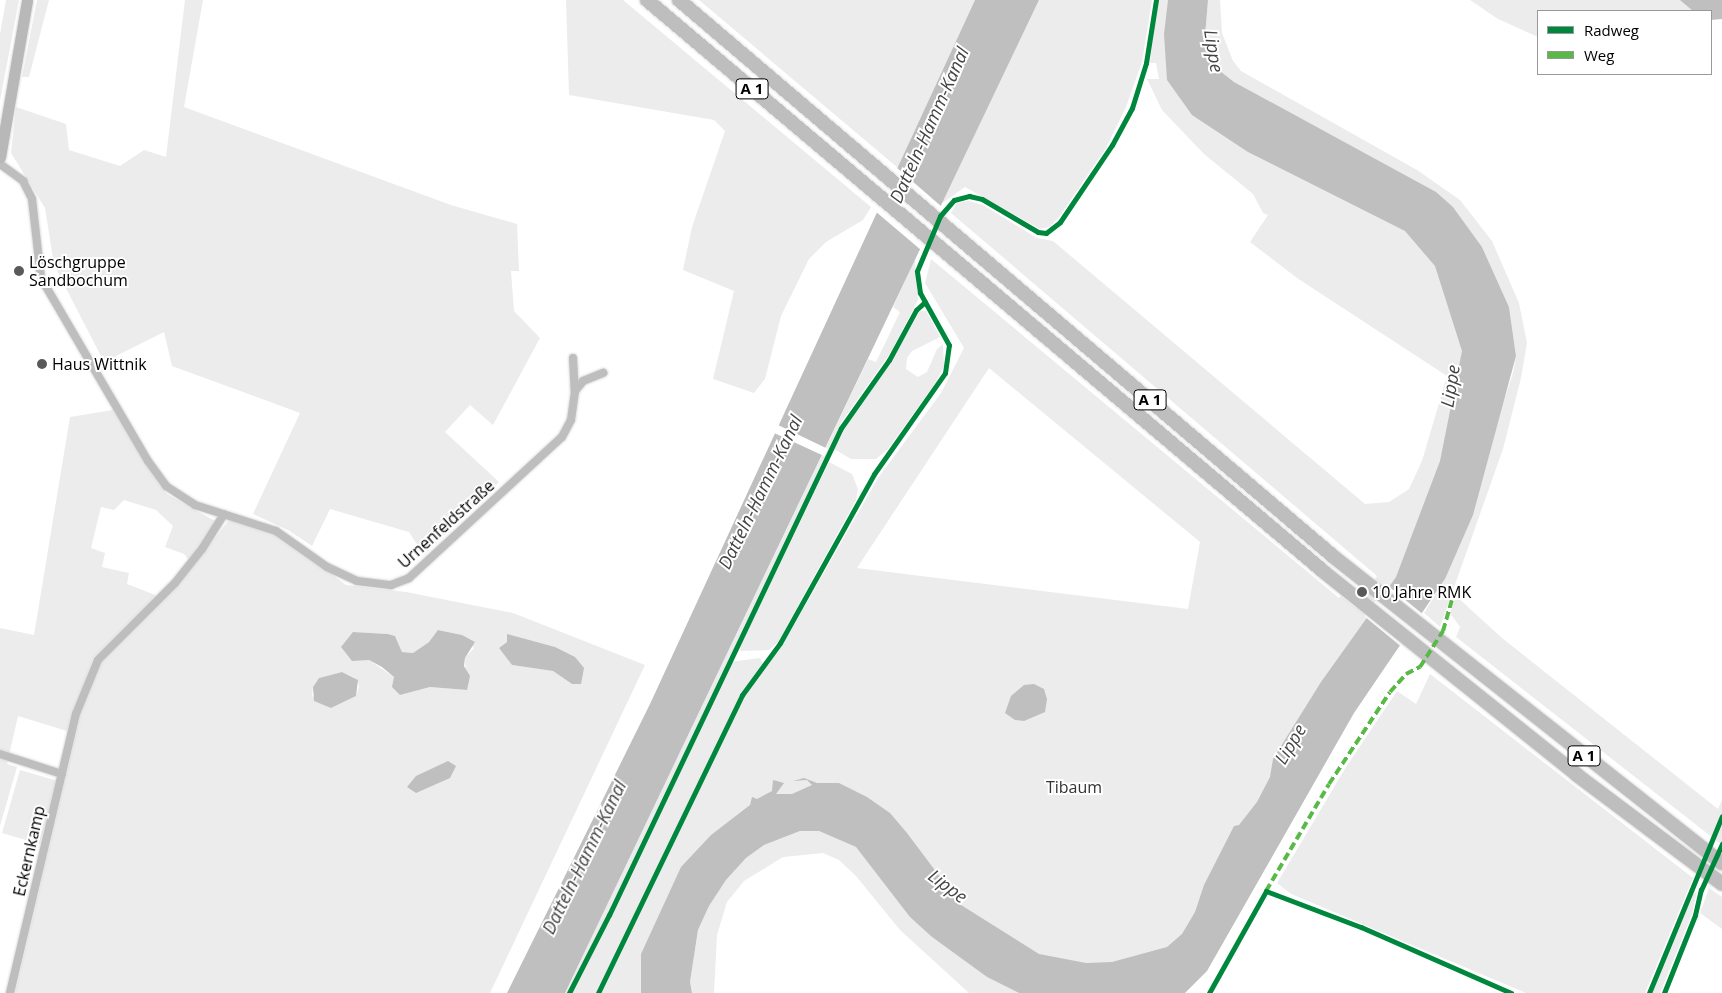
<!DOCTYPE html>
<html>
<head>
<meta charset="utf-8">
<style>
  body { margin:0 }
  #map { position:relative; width:1722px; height:993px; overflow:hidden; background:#fff; font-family:"Open Sans",sans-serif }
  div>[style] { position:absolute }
  .green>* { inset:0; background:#ececec }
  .water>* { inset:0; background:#bfbfbf }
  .pier>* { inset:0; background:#fff }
  .roads { filter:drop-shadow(0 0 1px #dbdbdb) drop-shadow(0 0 1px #dbdbdb) }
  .street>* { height:8px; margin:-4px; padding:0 4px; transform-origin:4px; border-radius:4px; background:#bebebe }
  .secondary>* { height:11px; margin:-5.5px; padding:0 5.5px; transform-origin:5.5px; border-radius:5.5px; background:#b8b8b8 }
  .highway>* { height:14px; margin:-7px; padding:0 7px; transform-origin:7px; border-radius:7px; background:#bebebe }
  .quiet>* { height:4px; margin-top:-2px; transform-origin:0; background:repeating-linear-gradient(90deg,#58b947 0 8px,transparent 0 12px) }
  .cycleway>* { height:5px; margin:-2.5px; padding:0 2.5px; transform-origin:2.5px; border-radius:2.5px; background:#00873e }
  .dots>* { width:14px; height:14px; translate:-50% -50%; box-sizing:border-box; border:2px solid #fff; border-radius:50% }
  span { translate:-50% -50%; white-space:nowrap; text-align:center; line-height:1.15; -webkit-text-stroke:4px #fff; paint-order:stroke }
  .shield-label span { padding:1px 4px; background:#fff; border:1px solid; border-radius:4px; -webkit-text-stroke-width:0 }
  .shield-label { font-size:15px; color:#000; font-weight:700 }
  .poi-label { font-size:16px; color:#000 }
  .left { translate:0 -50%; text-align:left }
  .street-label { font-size:16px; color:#000 }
  .park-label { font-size:16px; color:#333 }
  .water-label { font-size:18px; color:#444; font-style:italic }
  .legend { position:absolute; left:1537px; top:10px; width:175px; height:65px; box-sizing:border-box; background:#fff; border:1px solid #999; margin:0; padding:6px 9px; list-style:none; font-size:15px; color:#000 }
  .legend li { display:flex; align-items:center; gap:10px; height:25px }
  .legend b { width:25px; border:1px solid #999 }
</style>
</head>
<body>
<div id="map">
  <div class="green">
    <div style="clip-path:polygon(6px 0,19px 0,0 101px,0 34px)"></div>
    <div style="clip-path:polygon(37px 0,49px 0,29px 77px,22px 77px)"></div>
    <div style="clip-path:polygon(185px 0,203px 0,184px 107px,451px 205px,517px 224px,519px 271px,511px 271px,514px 311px,540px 338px,493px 425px,470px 405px,445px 432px,499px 482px,424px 555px,409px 532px,330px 509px,312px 546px,288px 530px,253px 514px,300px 413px,172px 366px,164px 332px,104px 362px,54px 265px,45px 208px,11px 153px,16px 107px,66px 124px,69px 150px,120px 166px,144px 150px,166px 157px)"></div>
    <div style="clip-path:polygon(566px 0,623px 0,871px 207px,863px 220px,826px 242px,809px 259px,781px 316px,765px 379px,754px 393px,713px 379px,734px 291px,683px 270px,692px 227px,725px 131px,714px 120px,569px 95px)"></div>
    <div style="clip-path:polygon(699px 0,975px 0,898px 168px)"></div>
    <div style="clip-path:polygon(1039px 0,1152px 0,1142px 62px,1126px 107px,1106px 148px,1059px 217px,1049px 227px,1040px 229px,965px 187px,941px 204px)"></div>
    <div style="clip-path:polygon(evenodd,1157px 0,1187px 0,1186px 47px,1458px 252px,1468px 456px,1191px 954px,1054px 983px,849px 819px,729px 847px,667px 993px,565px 993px,868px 359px,876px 362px,900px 312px,893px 307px,915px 259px,918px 300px,891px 352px,842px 421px,729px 662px,760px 658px,765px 668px,782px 646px,878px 478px,941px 393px,964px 348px,925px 283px,931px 259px,1339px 598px,1341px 596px,1356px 608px,1377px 576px,951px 213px,957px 203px,969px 201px,983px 205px,1037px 238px,1053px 241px,1365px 504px,1389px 502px,1409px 489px,1422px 461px,1447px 376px,1297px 278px,1250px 242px,1268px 215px,1263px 213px,1253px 194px,1204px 154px,1162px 110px,1147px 79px,1159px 79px,1156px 63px,1150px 63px,1157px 0,989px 368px,1200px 542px,1188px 609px,857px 568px,989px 368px)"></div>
    <div style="clip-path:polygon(1208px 0,1220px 0,1222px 33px,1233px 61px,1241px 71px,1417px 170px,1460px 200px,1492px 241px,1519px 303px,1527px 343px,1521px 378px,1503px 449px,1440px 627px,1424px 613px,1445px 579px,1513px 373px,1516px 356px,1509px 307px,1482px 247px,1453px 207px,1234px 82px,1220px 71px,1210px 56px,1205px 36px)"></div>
    <div style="clip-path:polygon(1470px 0,1683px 0,1693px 11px,1538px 11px,1538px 37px,1498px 19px)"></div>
    <div style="clip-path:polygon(920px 311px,926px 311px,940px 337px,912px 351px,907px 358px,906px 369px,918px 377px,927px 372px,937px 349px,943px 344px,944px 366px,936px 382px,888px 449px,876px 459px,851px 459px,834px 449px,858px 405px,892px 360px)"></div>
    <div style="clip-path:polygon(113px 410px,167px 494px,215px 521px,189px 560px,184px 554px,165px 547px,173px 526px,156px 510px,124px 500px,114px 510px,101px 507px,91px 548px,105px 553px,102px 567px,129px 573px,127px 584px,158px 596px,93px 659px,67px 731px,18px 716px,7px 764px,17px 767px,0 826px,0 628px,34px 635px,70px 417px)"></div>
    <div style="clip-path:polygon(829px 462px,852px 474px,858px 489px,856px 500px,778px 642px,769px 650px,741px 651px,740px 647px)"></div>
    <div style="clip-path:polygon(evenodd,229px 520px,268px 531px,290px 542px,346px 585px,406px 592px,513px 613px,645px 665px,490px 993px,15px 993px,80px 716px,101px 662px,182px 580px,229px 520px,439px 630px,462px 635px,474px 648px,465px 658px,467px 690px,430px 687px,400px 695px,394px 677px,369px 660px,353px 632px,388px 634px,395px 636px,402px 652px,413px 653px,429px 642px,439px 630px,229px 520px,507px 642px,555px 647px,572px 684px,553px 671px,512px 665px,499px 648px,507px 642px,229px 520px,342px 672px,355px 678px,359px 686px,356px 696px,331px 708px,312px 696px,313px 687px,319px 678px,342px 672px)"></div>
    <div style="clip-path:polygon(1456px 596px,1502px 638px,1718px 809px,1722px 800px,1722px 845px,1456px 637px,1460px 627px,1450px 613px)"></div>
    <div style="clip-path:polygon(1430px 674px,1693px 878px,1645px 993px,1526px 993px,1291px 894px,1277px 883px,1346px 767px,1397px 691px,1416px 704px)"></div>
    <div style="clip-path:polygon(20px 770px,58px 781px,40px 844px,2px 833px)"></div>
    <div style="clip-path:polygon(800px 831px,819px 831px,856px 847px,932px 937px,987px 977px,1019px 993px,969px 993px,900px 930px,856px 876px,839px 860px,823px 853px,783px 857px,744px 881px,727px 902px,717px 935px,714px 993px,692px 993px,690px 982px,698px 930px,709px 906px,726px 880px,746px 858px,764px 845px)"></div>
    <div style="clip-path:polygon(1709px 888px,1722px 897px,1722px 929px,1700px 913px)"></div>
    <div style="clip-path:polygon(1697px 891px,1692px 914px,1660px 993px,1652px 993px,1693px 894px)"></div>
  </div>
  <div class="water">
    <div style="clip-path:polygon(975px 0,1039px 0,565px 993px,507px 993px,650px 704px)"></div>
    <div style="clip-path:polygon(1168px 0,1208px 0,1205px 36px,1210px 56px,1220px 71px,1234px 82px,1436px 192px,1453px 207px,1482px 247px,1509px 307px,1516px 356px,1473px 515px,1445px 579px,1354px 713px,1207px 971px,1185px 993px,1019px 993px,987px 977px,932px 937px,910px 917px,856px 847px,819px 831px,800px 831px,764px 845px,746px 858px,726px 880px,709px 906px,698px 930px,690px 982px,692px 993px,641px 993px,641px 954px,681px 867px,711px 835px,750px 805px,752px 797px,757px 799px,772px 791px,773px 780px,784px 783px,776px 794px,792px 794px,812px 785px,807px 780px,793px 781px,804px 778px,817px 783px,839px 783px,867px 797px,890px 813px,907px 833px,961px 905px,1039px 954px,1086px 963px,1112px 962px,1167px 947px,1182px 934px,1195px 912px,1204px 885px,1234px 826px,1239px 825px,1257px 802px,1270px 777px,1273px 759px,1321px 682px,1396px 577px,1440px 461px,1462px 351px,1435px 266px,1405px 231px,1248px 152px,1192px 115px,1167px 80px,1164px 34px)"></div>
    <div style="clip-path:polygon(1680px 0,1722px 0,1722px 19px,1711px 20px,1711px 11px,1693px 11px)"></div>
    <div style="clip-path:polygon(438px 630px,462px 635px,475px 642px,465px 658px,464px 666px,470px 676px,467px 690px,430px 687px,400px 695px,392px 687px,394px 677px,382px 667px,369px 660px,352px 661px,341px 647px,353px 632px,388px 634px,395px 636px,402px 652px,413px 653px,429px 642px)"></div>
    <div style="clip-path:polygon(507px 634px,555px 647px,575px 657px,584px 668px,581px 684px,572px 684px,553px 671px,512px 665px,499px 648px,507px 642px)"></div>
    <div style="clip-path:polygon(342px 672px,358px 680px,356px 696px,331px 708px,314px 701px,313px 687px,319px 678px)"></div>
    <div style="clip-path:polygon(1034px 684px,1044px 689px,1047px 699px,1045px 712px,1024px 721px,1015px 720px,1005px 713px,1011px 696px,1024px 685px)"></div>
    <div style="clip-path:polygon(448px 761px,456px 766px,450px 778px,416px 793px,407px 787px,416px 776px)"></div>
  </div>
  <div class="pier">
    <div style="clip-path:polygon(896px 167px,942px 207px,921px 250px,875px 211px)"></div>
    <div style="clip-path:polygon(776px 424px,828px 449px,824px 456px,772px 432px)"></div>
    <div style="clip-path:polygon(1387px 585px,1425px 616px,1403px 648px,1364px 616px)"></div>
  </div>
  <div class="roads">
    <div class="street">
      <div style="left:0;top:164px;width:29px;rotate:36deg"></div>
      <div style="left:23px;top:181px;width:20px;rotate:63deg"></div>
      <div style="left:32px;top:199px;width:80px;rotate:83.5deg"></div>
      <div style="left:41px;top:278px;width:212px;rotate:59.7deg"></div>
      <div style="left:148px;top:461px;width:31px;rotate:54deg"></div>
      <div style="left:166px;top:486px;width:35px;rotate:33deg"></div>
      <div style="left:195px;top:505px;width:85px;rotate:17.8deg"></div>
      <div style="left:276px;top:531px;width:62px;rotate:35.2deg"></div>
      <div style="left:327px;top:567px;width:33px;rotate:25deg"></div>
      <div style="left:357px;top:581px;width:34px;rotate:7deg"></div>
      <div style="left:391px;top:585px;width:19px;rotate:-21deg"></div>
      <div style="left:409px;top:578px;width:208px;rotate:-42.7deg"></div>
      <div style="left:562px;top:437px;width:19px;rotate:-62deg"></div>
      <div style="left:571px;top:420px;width:29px;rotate:-82deg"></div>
      <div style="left:575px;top:391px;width:13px;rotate:-51deg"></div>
      <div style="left:583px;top:381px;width:22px;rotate:-22deg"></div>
      <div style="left:573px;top:358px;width:33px;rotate:87deg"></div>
      <div style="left:0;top:754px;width:65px;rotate:17.9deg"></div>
      <div style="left:10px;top:993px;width:287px;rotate:-76.7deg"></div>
      <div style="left:76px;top:714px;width:58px;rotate:-67.8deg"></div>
      <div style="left:98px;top:660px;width:109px;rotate:-45deg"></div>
      <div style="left:175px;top:583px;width:43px;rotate:-51.5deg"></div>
      <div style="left:202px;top:549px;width:41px;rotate:-57.8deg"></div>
    </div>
    <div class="secondary">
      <div style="left:0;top:157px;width:159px;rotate:-80.2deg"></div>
    </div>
    <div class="highway">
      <div style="left:647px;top:0;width:886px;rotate:40.19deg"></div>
      <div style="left:1324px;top:572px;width:324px;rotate:38.7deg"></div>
      <div style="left:1577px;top:775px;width:181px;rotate:36.9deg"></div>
      <div style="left:679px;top:0;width:860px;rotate:40.38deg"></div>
      <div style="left:1334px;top:557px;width:494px;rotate:38.3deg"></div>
    </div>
  </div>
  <div class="quiet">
    <div style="left:1266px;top:891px;width:124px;rotate:-59.5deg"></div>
    <div style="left:1329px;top:784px;width:110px;rotate:-56.5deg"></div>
    <div style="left:1390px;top:692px;width:24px;rotate:-48deg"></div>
    <div style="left:1406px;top:674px;width:16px;rotate:-27deg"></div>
    <div style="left:1420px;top:667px;width:43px;rotate:-57.4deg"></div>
    <div style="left:1443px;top:631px;width:32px;rotate:-74deg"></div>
  </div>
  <div class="cycleway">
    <div style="left:569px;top:993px;width:88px;rotate:-62.9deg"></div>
    <div style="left:609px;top:915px;width:539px;rotate:-64.53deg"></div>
    <div style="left:841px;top:428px;width:83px;rotate:-54.8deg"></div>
    <div style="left:889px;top:360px;width:57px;rotate:-61.6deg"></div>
    <div style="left:916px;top:310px;width:12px;rotate:-42deg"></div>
    <div style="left:598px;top:993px;width:331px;rotate:-64.2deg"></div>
    <div style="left:742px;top:695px;width:64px;rotate:-53.8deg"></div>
    <div style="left:780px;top:643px;width:193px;rotate:-60.9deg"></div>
    <div style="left:874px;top:474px;width:123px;rotate:-54.9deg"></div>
    <div style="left:945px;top:373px;width:28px;rotate:-82deg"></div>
    <div style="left:949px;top:345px;width:60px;rotate:-119.1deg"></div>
    <div style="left:920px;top:293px;width:22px;rotate:-98deg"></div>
    <div style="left:917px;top:271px;width:60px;rotate:-67.3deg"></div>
    <div style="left:940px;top:216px;width:21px;rotate:-49deg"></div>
    <div style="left:954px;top:200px;width:16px;rotate:-15deg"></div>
    <div style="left:969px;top:196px;width:13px;rotate:13deg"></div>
    <div style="left:982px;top:199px;width:65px;rotate:30.5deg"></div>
    <div style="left:1038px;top:232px;width:8px;rotate:7deg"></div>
    <div style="left:1046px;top:233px;width:18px;rotate:-38deg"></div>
    <div style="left:1060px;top:222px;width:93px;rotate:-56deg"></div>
    <div style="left:1112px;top:145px;width:42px;rotate:-61.6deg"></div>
    <div style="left:1132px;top:108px;width:47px;rotate:-72.7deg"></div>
    <div style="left:1146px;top:63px;width:64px;rotate:-81deg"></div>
    <div style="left:1209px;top:993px;width:117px;rotate:-60.8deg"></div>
    <div style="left:1266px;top:891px;width:102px;rotate:20.8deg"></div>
    <div style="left:1361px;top:927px;width:164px;rotate:23.7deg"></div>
    <div style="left:1649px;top:993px;width:191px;rotate:-67.6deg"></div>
    <div style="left:1664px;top:993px;width:84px;rotate:-68.3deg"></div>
    <div style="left:1695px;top:915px;width:26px;rotate:-77deg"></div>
    <div style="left:1701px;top:890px;width:51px;rotate:-65.5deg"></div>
  </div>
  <div class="dots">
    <div style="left:19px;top:271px;background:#595959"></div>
    <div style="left:42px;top:364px;background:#595959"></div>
    <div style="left:1362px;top:592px;background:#595959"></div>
  </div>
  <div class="shield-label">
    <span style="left:752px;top:89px">A 1</span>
    <span style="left:1150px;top:400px">A 1</span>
    <span style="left:1584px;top:756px">A 1</span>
  </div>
  <div class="poi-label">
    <span class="left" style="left:29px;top:271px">Löschgruppe<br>Sandbochum</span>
    <span class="left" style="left:52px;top:364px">Haus Wittnik</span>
    <span class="left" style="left:1372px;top:592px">10 Jahre RMK</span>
  </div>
  <div class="street-label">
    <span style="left:446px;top:524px;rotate:-42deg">Urnenfeldstraße</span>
    <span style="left:29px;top:851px;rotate:-77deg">Eckernkamp</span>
  </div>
  <div class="park-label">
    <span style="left:1074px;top:787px">Tibaum</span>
  </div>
  <div class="water-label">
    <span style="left:1214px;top:51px;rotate:81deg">Lippe</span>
    <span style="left:929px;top:125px;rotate:-66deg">Datteln-Hamm-Kanal</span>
    <span style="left:1450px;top:386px;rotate:-81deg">Lippe</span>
    <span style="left:760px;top:492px;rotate:-64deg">Datteln-Hamm-Kanal</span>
    <span style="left:1290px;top:744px;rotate:-59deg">Lippe</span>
    <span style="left:584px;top:857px;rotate:-64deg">Datteln-Hamm-Kanal</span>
    <span style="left:948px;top:886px;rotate:37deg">Lippe</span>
  </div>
  <ul class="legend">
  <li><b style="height:6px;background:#00873e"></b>Radweg</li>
  <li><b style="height:6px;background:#58b947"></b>Weg</li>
  </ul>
</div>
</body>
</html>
